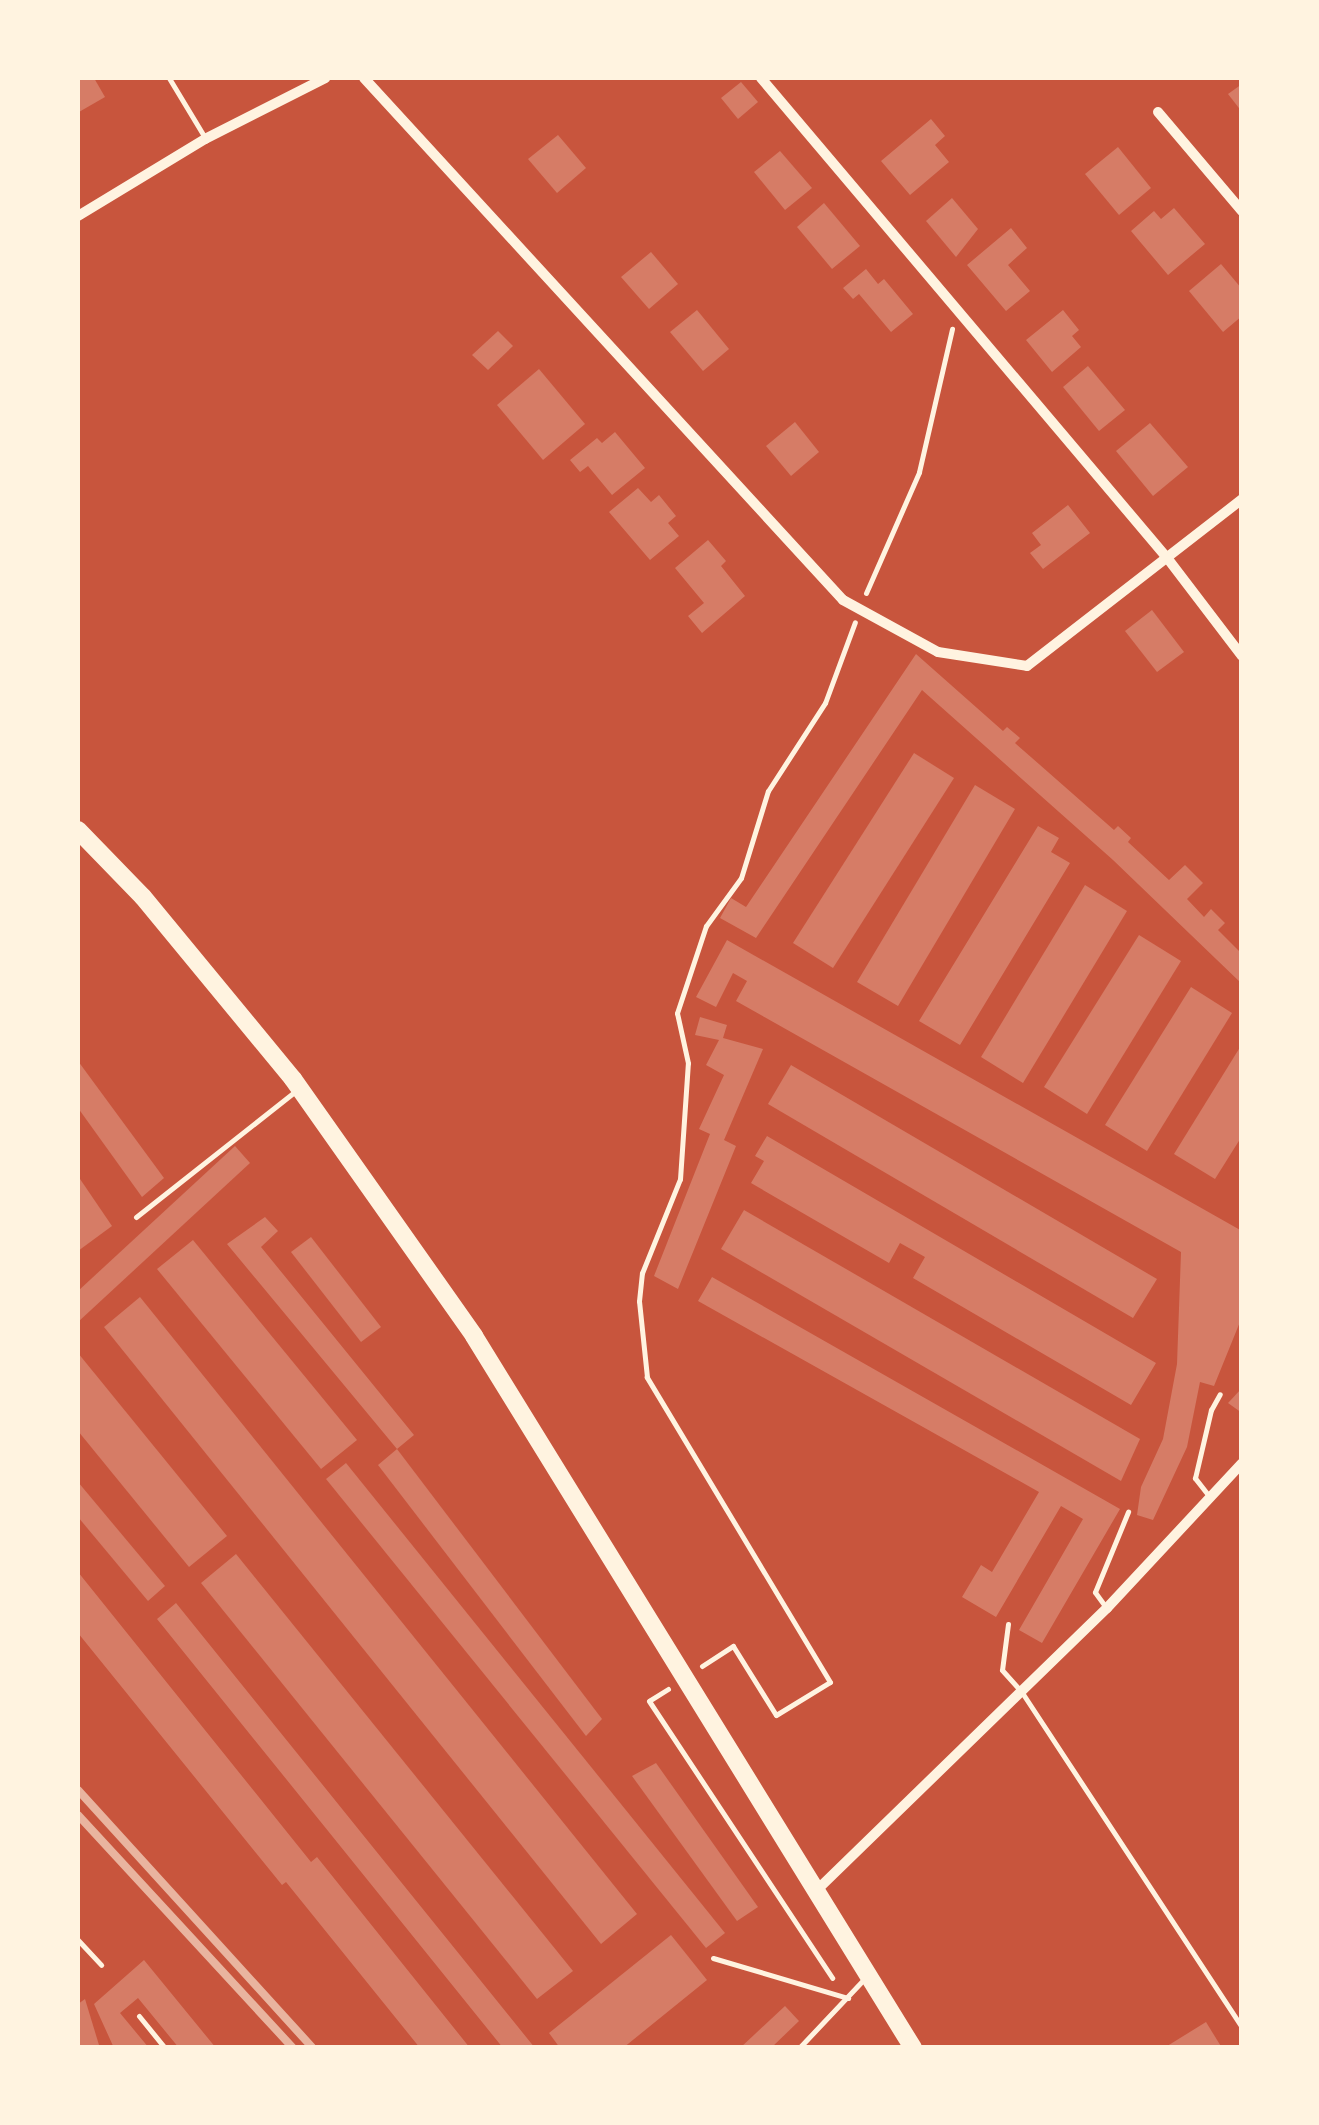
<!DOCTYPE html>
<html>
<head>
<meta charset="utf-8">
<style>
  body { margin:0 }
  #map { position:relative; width:1319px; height:2125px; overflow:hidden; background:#c8553d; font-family:Arial,sans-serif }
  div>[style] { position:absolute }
  .building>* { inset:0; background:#d67c66 }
  .path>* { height:5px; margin:-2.5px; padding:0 2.5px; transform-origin:2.5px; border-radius:2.5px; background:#fff3e0 }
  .service>* { height:5px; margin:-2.5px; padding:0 2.5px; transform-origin:2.5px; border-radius:2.5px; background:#fff3e0 }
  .minor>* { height:10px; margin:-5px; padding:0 5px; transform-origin:5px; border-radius:5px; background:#fff3e0 }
  .trunk>* { height:18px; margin:-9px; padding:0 9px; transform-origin:9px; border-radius:9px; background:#fff3e0 }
  .rail>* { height:8px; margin:-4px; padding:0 4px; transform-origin:4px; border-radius:4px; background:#e9b49f }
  span { translate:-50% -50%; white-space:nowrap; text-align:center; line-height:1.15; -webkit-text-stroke:8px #fff3e0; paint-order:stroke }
  .frame { position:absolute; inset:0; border:80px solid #fff3e0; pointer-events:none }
</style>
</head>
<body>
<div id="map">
  <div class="building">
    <div style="clip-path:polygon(78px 78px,94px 78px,105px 97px,79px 112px)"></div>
    <div style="clip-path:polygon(741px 82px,758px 102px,738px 119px,721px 98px)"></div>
    <div style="clip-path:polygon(1242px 84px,1242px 112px,1228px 94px)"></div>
    <div style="clip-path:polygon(931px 119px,945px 136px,935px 145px,949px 162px,910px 195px,881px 161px)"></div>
    <div style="clip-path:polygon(558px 135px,586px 168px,557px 193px,528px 159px)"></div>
    <div style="clip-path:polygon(1118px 147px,1151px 188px,1119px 215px,1085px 174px)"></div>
    <div style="clip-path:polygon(780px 151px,812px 188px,785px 210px,754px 172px)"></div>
    <div style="clip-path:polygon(952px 198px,978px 229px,956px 257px,926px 221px)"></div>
    <div style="clip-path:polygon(824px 203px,860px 246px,832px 269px,797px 227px)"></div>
    <div style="clip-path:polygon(1174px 208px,1205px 244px,1168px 275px,1131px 231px,1154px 211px,1161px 219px)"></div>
    <div style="clip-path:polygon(1011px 228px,1027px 248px,1008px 265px,1030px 291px,1006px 311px,967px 265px)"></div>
    <div style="clip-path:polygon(651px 252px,678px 284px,649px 309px,621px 277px)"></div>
    <div style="clip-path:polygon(1221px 264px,1242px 289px,1242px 316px,1223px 332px,1189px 291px)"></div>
    <div style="clip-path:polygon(866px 269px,878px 284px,884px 279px,913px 314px,891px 332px,859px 294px,853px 299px,843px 288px)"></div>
    <div style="clip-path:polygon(697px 310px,729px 349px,703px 371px,670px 332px)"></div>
    <div style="clip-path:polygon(1063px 310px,1079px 330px,1072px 336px,1081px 347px,1052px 372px,1026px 340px)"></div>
    <div style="clip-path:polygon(498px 331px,513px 346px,488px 370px,472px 355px)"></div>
    <div style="clip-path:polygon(1088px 366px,1125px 410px,1099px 431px,1063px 387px)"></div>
    <div style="clip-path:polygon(539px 369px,585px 424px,543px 460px,497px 405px)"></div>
    <div style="clip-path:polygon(795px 422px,819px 452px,791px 476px,766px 446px)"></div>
    <div style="clip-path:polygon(1150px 423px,1188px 467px,1153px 496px,1116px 451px)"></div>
    <div style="clip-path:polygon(615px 432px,645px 468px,612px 495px,588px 466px,580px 472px,570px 460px,597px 438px,602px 443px)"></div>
    <div style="clip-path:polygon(638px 488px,651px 502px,659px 495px,676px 516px,668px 523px,679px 536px,650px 560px,609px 512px)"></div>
    <div style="clip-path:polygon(1068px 505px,1090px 533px,1043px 569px,1030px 553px,1041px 545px,1032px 533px)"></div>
    <div style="clip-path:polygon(708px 540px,726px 561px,721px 566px,745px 596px,702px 633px,688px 616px,704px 603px,675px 568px)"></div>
    <div style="clip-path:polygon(1152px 610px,1184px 652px,1157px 672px,1125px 631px)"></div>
    <div style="clip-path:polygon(916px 654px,1003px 731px,1007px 727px,1020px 738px,1015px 743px,1114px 830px,1118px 826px,1131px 838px,1128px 842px,1169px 880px,1185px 865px,1203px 883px,1187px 899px,1204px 917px,1211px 909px,1225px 923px,1218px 930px,1242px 954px,1242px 984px,1113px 860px,922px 690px,756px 938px,720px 918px,731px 898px,746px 907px)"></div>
    <div style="clip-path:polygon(914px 753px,954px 778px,833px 968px,793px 943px)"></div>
    <div style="clip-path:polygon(975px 785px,1015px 809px,898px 1006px,857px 982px)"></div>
    <div style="clip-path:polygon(1038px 826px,1059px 838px,1051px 852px,1070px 863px,960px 1045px,919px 1021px)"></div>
    <div style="clip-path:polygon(1085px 885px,1127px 911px,1023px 1083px,981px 1057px)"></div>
    <div style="clip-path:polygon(1139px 935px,1181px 961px,1087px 1114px,1044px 1087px)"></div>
    <div style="clip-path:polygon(727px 940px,1242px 1231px,1242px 1317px,1214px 1386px,1200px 1382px,1187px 1447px,1153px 1520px,1137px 1515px,1141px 1487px,1163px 1439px,1177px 1364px,1181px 1252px,736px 1001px,747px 981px,733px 973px,716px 1007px,696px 997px)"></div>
    <div style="clip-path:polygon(1191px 987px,1232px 1013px,1147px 1151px,1105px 1125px)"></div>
    <div style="clip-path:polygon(700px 1017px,727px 1025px,723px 1038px,763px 1049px,724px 1140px,736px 1146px,678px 1289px,654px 1276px,710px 1134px,699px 1129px,724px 1075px,706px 1065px,719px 1040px,695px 1035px)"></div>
    <div style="clip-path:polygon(1242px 1044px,1242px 1136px,1215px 1179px,1174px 1154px)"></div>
    <div style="clip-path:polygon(78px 1061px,164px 1178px,142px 1197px,78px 1108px)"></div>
    <div style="clip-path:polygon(791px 1065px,1157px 1279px,1133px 1318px,768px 1104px)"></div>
    <div style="clip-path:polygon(767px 1136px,1156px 1363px,1131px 1405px,913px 1278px,925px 1257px,900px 1243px,889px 1263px,751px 1183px,764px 1161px,755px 1156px)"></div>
    <div style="clip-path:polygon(235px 1146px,250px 1163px,78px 1322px,78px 1291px)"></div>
    <div style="clip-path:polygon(78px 1176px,112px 1226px,78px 1251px)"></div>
    <div style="clip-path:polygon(744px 1210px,1140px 1439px,1121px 1481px,721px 1249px)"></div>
    <div style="clip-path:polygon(265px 1217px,278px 1231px,261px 1247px,414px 1435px,397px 1449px,227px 1244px)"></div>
    <div style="clip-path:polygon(311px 1237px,381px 1327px,361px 1342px,291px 1252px)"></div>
    <div style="clip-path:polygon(193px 1240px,357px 1440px,321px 1469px,157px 1269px)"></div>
    <div style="clip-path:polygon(712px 1277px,1120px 1509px,1042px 1643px,1019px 1630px,1083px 1519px,1061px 1506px,996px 1617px,962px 1597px,981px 1565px,992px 1572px,1039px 1492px,698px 1301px)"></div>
    <div style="clip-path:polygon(140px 1297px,637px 1914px,601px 1944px,104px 1327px)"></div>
    <div style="clip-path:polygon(78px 1353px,227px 1536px,189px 1567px,78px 1431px)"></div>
    <div style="clip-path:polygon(1242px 1388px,1242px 1413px,1228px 1403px)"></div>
    <div style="clip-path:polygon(397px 1449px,602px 1719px,586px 1736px,378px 1465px)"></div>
    <div style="clip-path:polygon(346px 1463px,725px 1933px,706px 1948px,326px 1479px)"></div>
    <div style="clip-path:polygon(78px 1482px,165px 1586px,148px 1601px,78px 1517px)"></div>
    <div style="clip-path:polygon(236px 1554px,573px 1971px,537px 1999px,201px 1583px)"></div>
    <div style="clip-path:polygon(78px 1572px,311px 1862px,317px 1857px,470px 2048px,420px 2048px,286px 1882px,282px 1885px,78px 1633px)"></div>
    <div style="clip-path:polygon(176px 1603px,376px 1851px,535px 2048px,503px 2048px,320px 1821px,157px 1619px)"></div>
    <div style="clip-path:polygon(656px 1763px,758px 1907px,737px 1921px,632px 1776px)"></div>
    <div style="clip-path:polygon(671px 1935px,707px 1980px,623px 2048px,560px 2048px,549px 2033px)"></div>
    <div style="clip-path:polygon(144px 1960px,216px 2048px,179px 2048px,138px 1998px,120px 2013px,149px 2048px,114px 2048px,94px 2004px)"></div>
    <div style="clip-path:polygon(85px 1999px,99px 2045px,98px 2048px,78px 2048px,78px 2004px)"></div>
    <div style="clip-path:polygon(785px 2006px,799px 2021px,771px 2048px,740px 2048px)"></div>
    <div style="clip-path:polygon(1206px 2022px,1222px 2048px,1164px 2048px)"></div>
  </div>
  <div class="path">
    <div style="left:866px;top:593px;width:132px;rotate:-66.3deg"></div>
    <div style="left:919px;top:472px;width:147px;rotate:-77deg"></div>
    <div style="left:702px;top:1666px;width:37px;rotate:-33deg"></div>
    <div style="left:733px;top:1646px;width:81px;rotate:58.1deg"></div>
    <div style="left:776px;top:1715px;width:63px;rotate:-31.4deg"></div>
    <div style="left:830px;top:1682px;width:356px;rotate:-121deg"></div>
    <div style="left:647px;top:1377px;width:76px;rotate:-96deg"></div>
    <div style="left:639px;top:1301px;width:28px;rotate:-84deg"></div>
    <div style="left:642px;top:1273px;width:101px;rotate:-68deg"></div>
    <div style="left:680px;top:1179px;width:116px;rotate:-86.1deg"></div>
    <div style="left:688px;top:1063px;width:51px;rotate:-102.4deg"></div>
    <div style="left:677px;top:1013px;width:92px;rotate:-71.6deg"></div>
    <div style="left:706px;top:926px;width:59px;rotate:-53.9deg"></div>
    <div style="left:741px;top:878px;width:91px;rotate:-72.8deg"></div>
    <div style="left:768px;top:791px;width:105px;rotate:-57.1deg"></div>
    <div style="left:825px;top:703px;width:86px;rotate:-69.7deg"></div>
    <div style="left:668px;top:1689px;width:22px;rotate:148deg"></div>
    <div style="left:649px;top:1701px;width:332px;rotate:56.5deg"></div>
  </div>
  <div class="service">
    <div style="left:169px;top:78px;width:68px;rotate:58.9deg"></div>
    <div style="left:136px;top:1217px;width:205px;rotate:-38.3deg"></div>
    <div style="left:1209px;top:1496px;width:23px;rotate:-128deg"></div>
    <div style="left:1195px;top:1478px;width:70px;rotate:-76.8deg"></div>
    <div style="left:1211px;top:1410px;width:18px;rotate:-61deg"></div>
    <div style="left:1105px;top:1606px;width:17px;rotate:-126deg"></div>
    <div style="left:1095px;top:1592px;width:87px;rotate:-67.6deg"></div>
    <div style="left:1008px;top:1624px;width:46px;rotate:97.4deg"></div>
    <div style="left:1002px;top:1670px;width:28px;rotate:48deg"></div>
    <div style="left:1021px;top:1691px;width:402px;rotate:56.7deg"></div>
    <div style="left:78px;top:1940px;width:34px;rotate:47deg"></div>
    <div style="left:713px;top:1958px;width:141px;rotate:16.5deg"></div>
    <div style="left:139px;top:2016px;width:41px;rotate:50.9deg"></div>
    <div style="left:799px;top:2048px;width:98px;rotate:-46.7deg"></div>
  </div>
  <div class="minor">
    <div style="left:364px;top:78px;width:708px;rotate:47.46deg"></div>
    <div style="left:843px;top:600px;width:108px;rotate:28.7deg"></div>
    <div style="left:938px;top:652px;width:90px;rotate:8.9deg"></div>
    <div style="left:1027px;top:666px;width:272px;rotate:-37.8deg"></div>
    <div style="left:761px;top:78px;width:630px;rotate:49.76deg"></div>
    <div style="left:1168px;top:559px;width:122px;rotate:52.7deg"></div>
    <div style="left:1158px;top:112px;width:130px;rotate:49.7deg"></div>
    <div style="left:78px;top:216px;width:149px;rotate:-31.2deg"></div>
    <div style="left:205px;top:139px;width:135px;rotate:-26.9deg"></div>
    <div style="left:817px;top:1890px;width:405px;rotate:-44.2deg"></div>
    <div style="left:1107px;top:1608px;width:198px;rotate:-47deg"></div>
  </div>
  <div class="trunk">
    <div style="left:78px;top:830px;width:93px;rotate:45.9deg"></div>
    <div style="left:143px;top:897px;width:236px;rotate:50.5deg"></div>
    <div style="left:293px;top:1079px;width:314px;rotate:54.8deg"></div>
    <div style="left:474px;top:1336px;width:836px;rotate:58.34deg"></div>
  </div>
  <div class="rail">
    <div style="left:78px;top:1790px;width:349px;rotate:47.7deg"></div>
    <div style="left:78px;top:1815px;width:317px;rotate:47.3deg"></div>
  </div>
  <div class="frame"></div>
</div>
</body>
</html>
